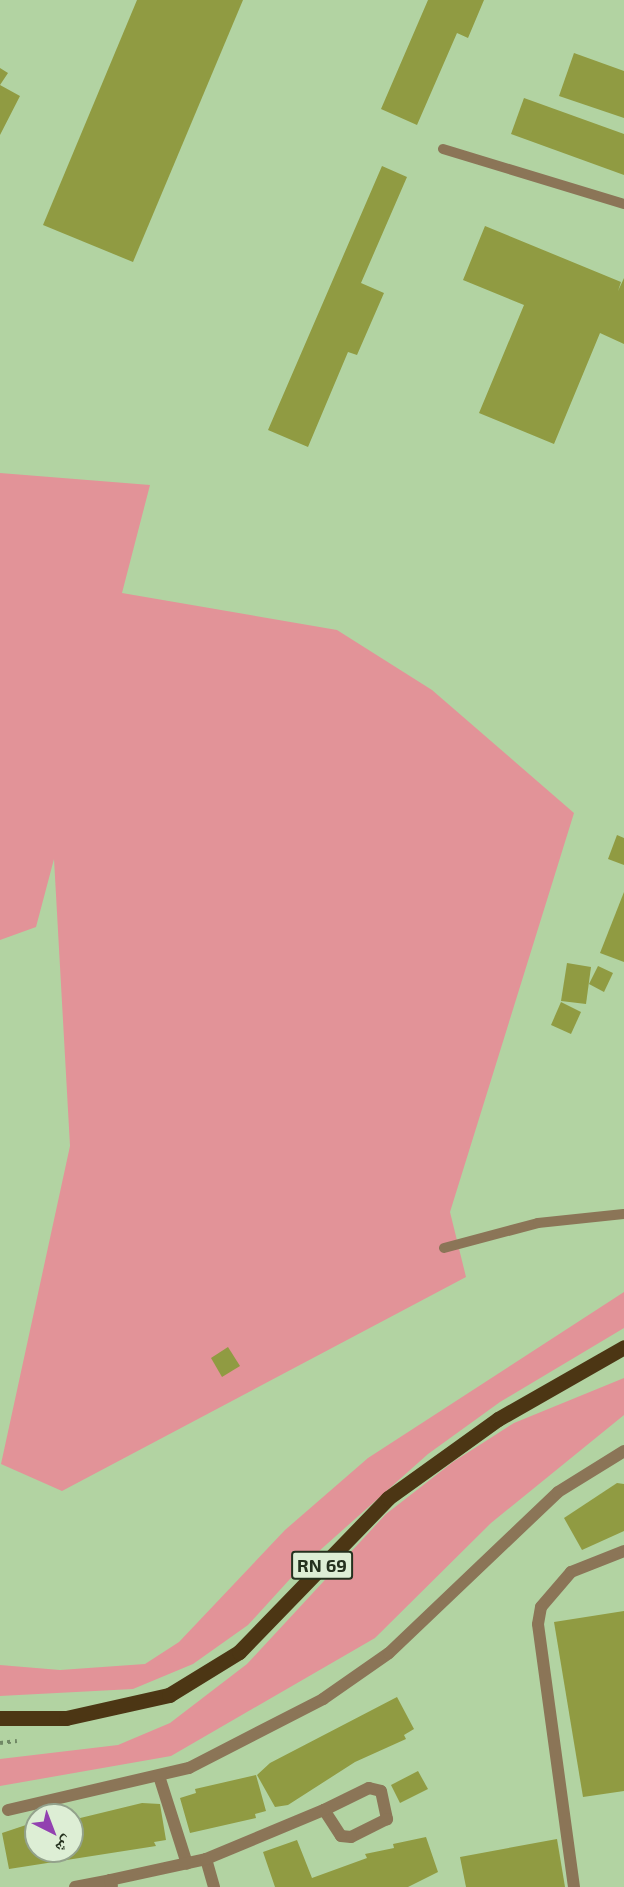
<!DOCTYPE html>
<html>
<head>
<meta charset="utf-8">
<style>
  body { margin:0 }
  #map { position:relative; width:624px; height:1887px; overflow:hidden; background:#b2d3a2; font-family:"Exo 2","Noto Naskh Arabic",sans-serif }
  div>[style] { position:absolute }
  .green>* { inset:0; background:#e29398 }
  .building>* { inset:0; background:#909b42 }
  .path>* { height:4px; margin-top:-2px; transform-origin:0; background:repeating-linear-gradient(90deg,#708865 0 3px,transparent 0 7.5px) }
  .service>* { height:10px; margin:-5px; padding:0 5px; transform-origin:5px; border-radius:5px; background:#8b7557 }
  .minor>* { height:12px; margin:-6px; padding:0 6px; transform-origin:6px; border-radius:6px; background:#8b7557 }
  .primary>* { height:15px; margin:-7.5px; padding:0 7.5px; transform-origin:7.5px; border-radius:7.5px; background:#4c3614 }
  span { translate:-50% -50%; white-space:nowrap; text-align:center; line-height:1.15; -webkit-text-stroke:6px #ddeed5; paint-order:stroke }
  .shield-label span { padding:2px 4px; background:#ddeed5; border:2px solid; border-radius:4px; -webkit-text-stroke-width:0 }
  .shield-label { font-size:18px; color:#24311e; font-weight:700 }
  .north { position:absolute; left:24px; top:1803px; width:60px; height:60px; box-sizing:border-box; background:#ddeed5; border:2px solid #93a28c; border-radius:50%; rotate:138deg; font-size:16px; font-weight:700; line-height:24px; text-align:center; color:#24311e }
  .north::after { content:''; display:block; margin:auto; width:21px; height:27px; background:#9241b0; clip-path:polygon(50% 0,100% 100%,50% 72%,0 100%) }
</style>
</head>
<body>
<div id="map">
  <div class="green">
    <div style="clip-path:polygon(0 473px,150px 485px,122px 593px,337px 630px,432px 690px,574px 813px,450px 1212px,466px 1277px,62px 1491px,1px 1464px,70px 1146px,54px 859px,36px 927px,0 940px)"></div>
    <div style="clip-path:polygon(624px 1292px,624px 1328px,500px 1402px,428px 1454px,300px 1568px,248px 1625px,193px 1664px,133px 1689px,0 1696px,0 1665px,60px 1670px,145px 1664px,179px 1642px,285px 1530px,368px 1458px)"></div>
    <div style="clip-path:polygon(624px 1378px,624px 1415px,491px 1523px,375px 1638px,171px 1756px,0 1786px,0 1759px,118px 1745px,170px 1723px,247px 1664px,386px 1514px,453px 1462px,514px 1423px)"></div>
  </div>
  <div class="building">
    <div style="clip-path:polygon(137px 0,243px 0,133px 262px,43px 225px)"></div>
    <div style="clip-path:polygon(428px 0,484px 0,468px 38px,457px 33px,417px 125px,381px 109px)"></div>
    <div style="clip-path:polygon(574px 53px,624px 71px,624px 118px,559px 96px)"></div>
    <div style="clip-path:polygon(0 68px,8px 73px,0 85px,20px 96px,0 135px)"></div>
    <div style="clip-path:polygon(524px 98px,624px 134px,624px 175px,511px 134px)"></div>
    <div style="clip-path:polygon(382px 166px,407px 177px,361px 283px,384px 293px,357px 355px,348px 352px,308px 447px,268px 430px)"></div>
    <div style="clip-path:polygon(485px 226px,621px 282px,618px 291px,624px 278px,624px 344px,600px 333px,554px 444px,479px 413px,524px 305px,463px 280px)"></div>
    <div style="clip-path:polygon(617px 835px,624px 838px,624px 865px,608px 859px)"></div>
    <div style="clip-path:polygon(624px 892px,624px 962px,600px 953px)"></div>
    <div style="clip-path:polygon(567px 963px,591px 967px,586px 1004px,561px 1001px)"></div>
    <div style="clip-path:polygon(598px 966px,613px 973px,604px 992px,589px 984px)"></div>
    <div style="clip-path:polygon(561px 1002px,581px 1012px,571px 1034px,551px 1025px)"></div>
    <div style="clip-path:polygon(228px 1347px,240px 1366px,222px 1377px,211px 1358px)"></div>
    <div style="clip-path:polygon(617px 1483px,624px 1484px,624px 1531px,582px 1550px,564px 1518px)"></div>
    <div style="clip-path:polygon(624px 1611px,624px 1791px,583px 1797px,554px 1622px)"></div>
    <div style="clip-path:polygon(397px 1697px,414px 1729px,404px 1735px,406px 1739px,355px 1762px,288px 1805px,275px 1807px,257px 1775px,270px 1763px)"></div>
    <div style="clip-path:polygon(418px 1771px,428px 1789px,400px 1803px,391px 1785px)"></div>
    <div style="clip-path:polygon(256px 1775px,266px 1811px,255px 1814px,256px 1818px,190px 1833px,180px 1798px,196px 1793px,195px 1789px)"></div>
    <div style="clip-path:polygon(142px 1803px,160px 1804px,166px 1840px,154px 1842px,156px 1846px,9px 1869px,2px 1833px,35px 1822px,36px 1851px,72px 1851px,72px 1820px)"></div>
    <div style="clip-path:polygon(426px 1837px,438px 1872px,408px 1887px,275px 1887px,263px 1852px,297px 1840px,312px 1878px,367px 1858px,365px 1854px,394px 1848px,393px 1844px)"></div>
    <div style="clip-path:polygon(557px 1839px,565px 1887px,466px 1887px,460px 1857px)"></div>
  </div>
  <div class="path">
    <div style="left:0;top:1743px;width:17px;rotate:-7deg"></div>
  </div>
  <div class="service">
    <div style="left:443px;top:149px;width:189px;rotate:16.9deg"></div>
    <div style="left:444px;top:1248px;width:97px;rotate:-14.9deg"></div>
    <div style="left:538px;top:1223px;width:86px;rotate:-6deg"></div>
  </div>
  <div class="minor">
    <div style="left:159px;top:1776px;width:92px;rotate:72.3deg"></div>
    <div style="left:369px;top:1788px;width:12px;rotate:14deg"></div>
    <div style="left:381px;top:1791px;width:29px;rotate:78deg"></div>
    <div style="left:387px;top:1819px;width:40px;rotate:153.4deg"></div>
    <div style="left:351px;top:1837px;width:10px;rotate:-174deg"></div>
    <div style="left:341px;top:1836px;width:31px;rotate:-123deg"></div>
    <div style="left:324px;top:1810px;width:50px;rotate:-26.1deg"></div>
    <div style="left:8px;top:1810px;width:186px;rotate:-13.1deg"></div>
    <div style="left:189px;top:1768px;width:151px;rotate:-27.2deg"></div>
    <div style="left:323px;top:1699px;width:80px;rotate:-34.9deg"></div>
    <div style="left:389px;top:1653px;width:233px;rotate:-43.6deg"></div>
    <div style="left:558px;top:1492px;width:78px;rotate:-31.8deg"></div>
    <div style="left:206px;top:1859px;width:29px;rotate:74deg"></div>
    <div style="left:110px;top:1880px;width:98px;rotate:-12.3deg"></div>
    <div style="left:206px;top:1859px;width:128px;rotate:-22.6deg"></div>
    <div style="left:75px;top:1887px;width:36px;rotate:-11deg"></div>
    <div style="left:110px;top:1880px;width:6px;rotate:72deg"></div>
    <div style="left:574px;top:1887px;width:265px;rotate:-97.8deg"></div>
    <div style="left:538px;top:1624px;width:17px;rotate:-80deg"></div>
    <div style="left:541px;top:1607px;width:46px;rotate:-49.4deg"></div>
    <div style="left:571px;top:1572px;width:57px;rotate:-21.6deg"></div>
  </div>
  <div class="primary">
    <div style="left:0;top:1718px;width:66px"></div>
    <div style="left:66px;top:1718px;width:106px;rotate:-12.6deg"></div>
    <div style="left:169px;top:1695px;width:82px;rotate:-31.6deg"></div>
    <div style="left:239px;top:1652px;width:214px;rotate:-45.9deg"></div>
    <div style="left:388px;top:1498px;width:135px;rotate:-35.7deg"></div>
    <div style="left:498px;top:1419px;width:145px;rotate:-29.7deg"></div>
  </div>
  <div class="shield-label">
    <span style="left:322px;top:1565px">RN 69</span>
  </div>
  <div class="north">ش</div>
</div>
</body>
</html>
